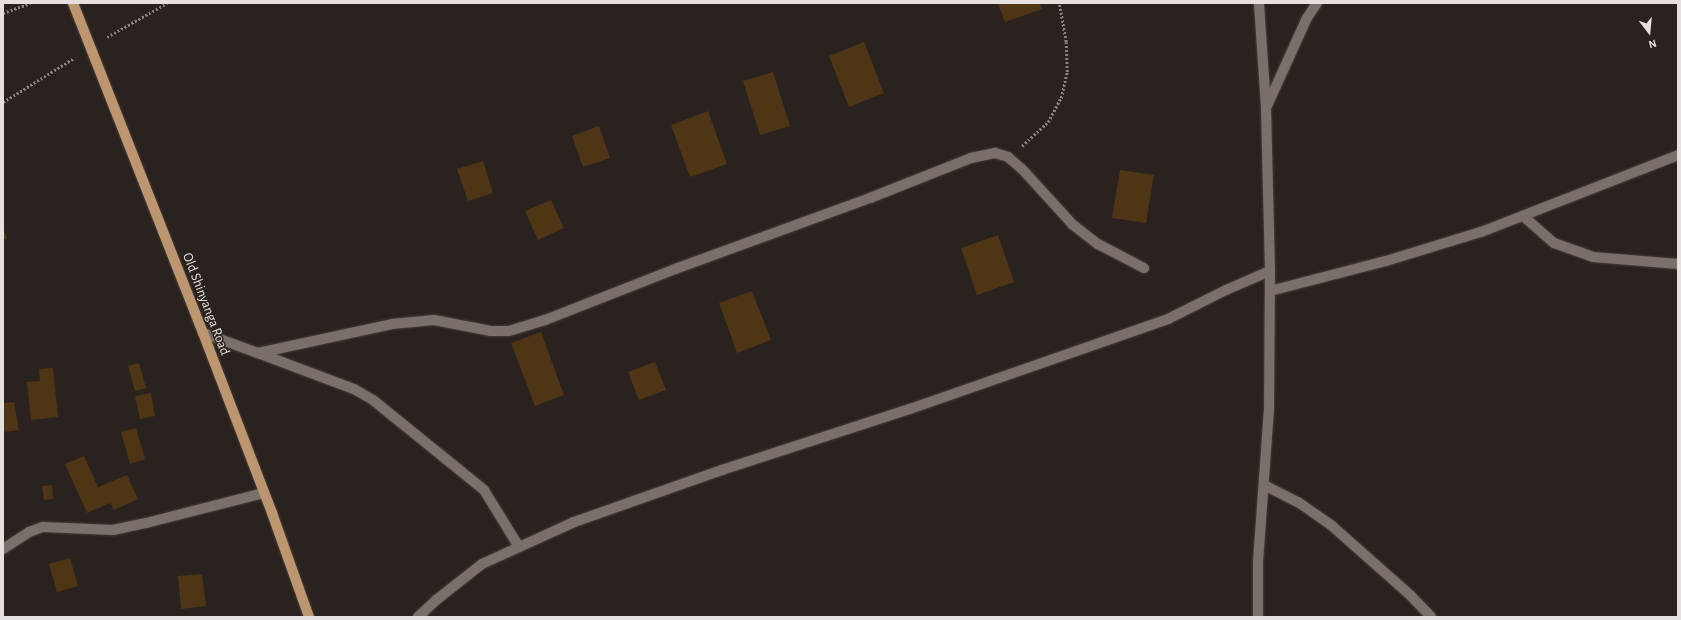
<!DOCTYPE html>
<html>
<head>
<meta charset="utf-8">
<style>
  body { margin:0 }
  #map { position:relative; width:1681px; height:620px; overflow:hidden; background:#2a221f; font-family:"Alegreya Sans",sans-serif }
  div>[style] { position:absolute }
  .building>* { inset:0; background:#4e3515 }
  .path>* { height:2.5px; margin-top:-1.25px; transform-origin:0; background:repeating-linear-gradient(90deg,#8a8380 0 2px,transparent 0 4px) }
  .roads { filter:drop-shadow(0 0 1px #463f3c) drop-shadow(0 0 1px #463f3c) }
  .minor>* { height:10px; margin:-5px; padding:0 5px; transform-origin:5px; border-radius:5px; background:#796f6b }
  .major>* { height:10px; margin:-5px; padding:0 5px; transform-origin:5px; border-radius:5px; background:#bd956f }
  span { translate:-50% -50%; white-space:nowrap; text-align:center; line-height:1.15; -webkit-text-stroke:3px #2a221f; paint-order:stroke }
  .street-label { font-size:14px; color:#e6e1de }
  .frame { position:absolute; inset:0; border:4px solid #e6e1de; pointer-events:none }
  .north { position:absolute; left:1629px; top:12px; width:40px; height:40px; -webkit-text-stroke:3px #2a221f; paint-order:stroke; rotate:164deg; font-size:11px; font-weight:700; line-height:16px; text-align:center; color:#e6e1de }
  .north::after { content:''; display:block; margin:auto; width:14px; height:18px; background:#e6e1de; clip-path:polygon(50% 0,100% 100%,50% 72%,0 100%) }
</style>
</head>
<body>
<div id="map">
  <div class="building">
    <div style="clip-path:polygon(998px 3px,1040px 3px,1042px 9px,1005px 22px)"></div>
    <div style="clip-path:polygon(864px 42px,884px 93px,849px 107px,829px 56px)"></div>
    <div style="clip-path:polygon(773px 72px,790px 126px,760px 135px,743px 81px)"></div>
    <div style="clip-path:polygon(708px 111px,727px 164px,690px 177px,671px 125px)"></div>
    <div style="clip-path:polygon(599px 126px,610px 158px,583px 167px,572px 136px)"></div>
    <div style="clip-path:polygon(483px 161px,493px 193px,468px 201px,457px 169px)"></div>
    <div style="clip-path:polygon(1120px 170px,1154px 175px,1146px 223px,1112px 218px)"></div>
    <div style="clip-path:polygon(551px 200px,564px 228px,538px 240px,525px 211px)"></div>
    <div style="clip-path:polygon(3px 227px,7px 239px,3px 240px)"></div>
    <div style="clip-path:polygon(998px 235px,1014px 282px,977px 295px,961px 248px)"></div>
    <div style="clip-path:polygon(752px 291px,771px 340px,737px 353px,719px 303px)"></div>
    <div style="clip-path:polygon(541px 332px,564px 395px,535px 406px,511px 343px)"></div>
    <div style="clip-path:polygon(655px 362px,666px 390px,639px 400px,628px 372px)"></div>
    <div style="clip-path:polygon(139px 363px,146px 388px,135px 391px,128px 366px)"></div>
    <div style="clip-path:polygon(53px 368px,58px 417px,31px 420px,27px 382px,40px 381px,39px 369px)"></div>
    <div style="clip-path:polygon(151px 393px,155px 416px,140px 419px,135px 396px)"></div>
    <div style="clip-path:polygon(14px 402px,19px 430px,3px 432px,3px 403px)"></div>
    <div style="clip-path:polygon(136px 428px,145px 459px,130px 464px,121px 432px)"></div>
    <div style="clip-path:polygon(84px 456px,98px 487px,127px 475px,138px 499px,114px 510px,110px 503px,87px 513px,65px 464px)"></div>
    <div style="clip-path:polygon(52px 485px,53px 499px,44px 500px,42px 486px)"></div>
    <div style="clip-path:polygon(70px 558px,78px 586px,57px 592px,49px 564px)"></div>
    <div style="clip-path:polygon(202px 574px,206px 606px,181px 609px,178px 576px)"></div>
  </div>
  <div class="path">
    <div style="left:3px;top:13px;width:29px;rotate:-20deg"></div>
    <div style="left:107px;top:37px;width:69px;rotate:-29.5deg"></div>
    <div style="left:3px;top:102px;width:84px;rotate:-31.8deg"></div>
    <div style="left:1022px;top:146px;width:35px;rotate:-43deg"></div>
    <div style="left:1048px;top:122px;width:27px;rotate:-62deg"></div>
    <div style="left:1061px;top:98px;width:27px;rotate:-77deg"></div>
    <div style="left:1067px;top:72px;width:30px;rotate:-92deg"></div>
    <div style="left:1066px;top:42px;width:40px;rotate:-100deg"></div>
  </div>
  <div class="roads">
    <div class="minor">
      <div style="left:1267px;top:106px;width:97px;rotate:-65.6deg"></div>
      <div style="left:1307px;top:18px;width:18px;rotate:-56deg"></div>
      <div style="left:1523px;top:216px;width:41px;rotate:41.1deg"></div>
      <div style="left:1554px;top:243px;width:41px;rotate:19.7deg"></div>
      <div style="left:1593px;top:257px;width:85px;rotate:4.7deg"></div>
      <div style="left:1270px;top:291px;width:120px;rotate:-14.5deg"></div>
      <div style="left:1386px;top:261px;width:99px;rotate:-17deg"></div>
      <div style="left:1481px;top:232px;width:212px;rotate:-21.3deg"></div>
      <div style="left:203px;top:333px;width:59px;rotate:20deg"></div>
      <div style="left:258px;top:353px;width:137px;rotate:-12.2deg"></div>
      <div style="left:392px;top:324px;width:42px;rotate:-5.4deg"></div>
      <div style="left:434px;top:320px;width:58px;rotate:10.9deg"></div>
      <div style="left:491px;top:331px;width:18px"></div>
      <div style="left:509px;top:331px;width:38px;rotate:-17deg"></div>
      <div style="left:545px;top:320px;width:140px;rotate:-21.4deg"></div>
      <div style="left:675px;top:269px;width:208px;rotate:-20deg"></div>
      <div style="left:870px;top:198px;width:109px;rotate:-21.6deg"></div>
      <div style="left:971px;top:158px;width:25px;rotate:-12deg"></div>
      <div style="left:995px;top:153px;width:14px;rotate:17deg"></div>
      <div style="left:1008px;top:157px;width:18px;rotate:41deg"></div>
      <div style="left:1022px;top:169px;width:74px;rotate:47.7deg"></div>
      <div style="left:1072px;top:224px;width:33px;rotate:38deg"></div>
      <div style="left:1098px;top:244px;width:52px;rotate:27.6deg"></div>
      <div style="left:258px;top:353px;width:103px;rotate:20.6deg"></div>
      <div style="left:354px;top:389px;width:22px;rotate:30deg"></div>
      <div style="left:373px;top:400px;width:143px;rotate:39deg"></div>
      <div style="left:484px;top:490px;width:67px;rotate:58.4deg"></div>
      <div style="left:1264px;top:485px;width:38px;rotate:27deg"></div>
      <div style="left:1298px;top:502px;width:40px;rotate:34.9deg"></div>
      <div style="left:1331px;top:525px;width:106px;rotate:41.5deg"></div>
      <div style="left:1410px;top:595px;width:30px;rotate:46deg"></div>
      <div style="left:3px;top:549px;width:31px;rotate:-33deg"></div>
      <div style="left:29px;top:532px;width:15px;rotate:-20deg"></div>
      <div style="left:43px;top:527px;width:70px;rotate:2.5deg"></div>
      <div style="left:113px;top:530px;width:34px;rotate:-12deg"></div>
      <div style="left:146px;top:523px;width:122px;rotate:-14.3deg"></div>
      <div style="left:418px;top:617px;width:23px;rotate:-43deg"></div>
      <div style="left:435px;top:601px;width:60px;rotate:-38.2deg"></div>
      <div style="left:482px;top:564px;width:101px;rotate:-24.5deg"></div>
      <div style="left:574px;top:522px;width:157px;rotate:-19.4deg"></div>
      <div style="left:722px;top:470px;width:198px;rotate:-18deg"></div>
      <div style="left:910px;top:409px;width:273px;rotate:-19.2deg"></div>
      <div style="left:1168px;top:319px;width:65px;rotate:-26.6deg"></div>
      <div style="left:1226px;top:290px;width:48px;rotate:-23.4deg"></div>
      <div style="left:1258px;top:617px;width:55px;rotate:-90deg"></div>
      <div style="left:1258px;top:562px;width:152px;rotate:-85.9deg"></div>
      <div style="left:1269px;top:410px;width:139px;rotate:-89.6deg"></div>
      <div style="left:1270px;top:271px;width:164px;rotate:-91.4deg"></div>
      <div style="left:1266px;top:107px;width:104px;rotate:-93.9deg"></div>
    </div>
    <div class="major">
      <div style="left:73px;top:3px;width:355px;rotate:68.5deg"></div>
      <div style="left:203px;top:333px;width:193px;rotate:69deg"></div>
      <div style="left:272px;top:513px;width:110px;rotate:70.4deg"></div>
    </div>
  </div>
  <div class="street-label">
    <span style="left:206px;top:304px;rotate:69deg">Old Shinyanga Road</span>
  </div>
  <div class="frame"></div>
  <div class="north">N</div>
</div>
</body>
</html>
